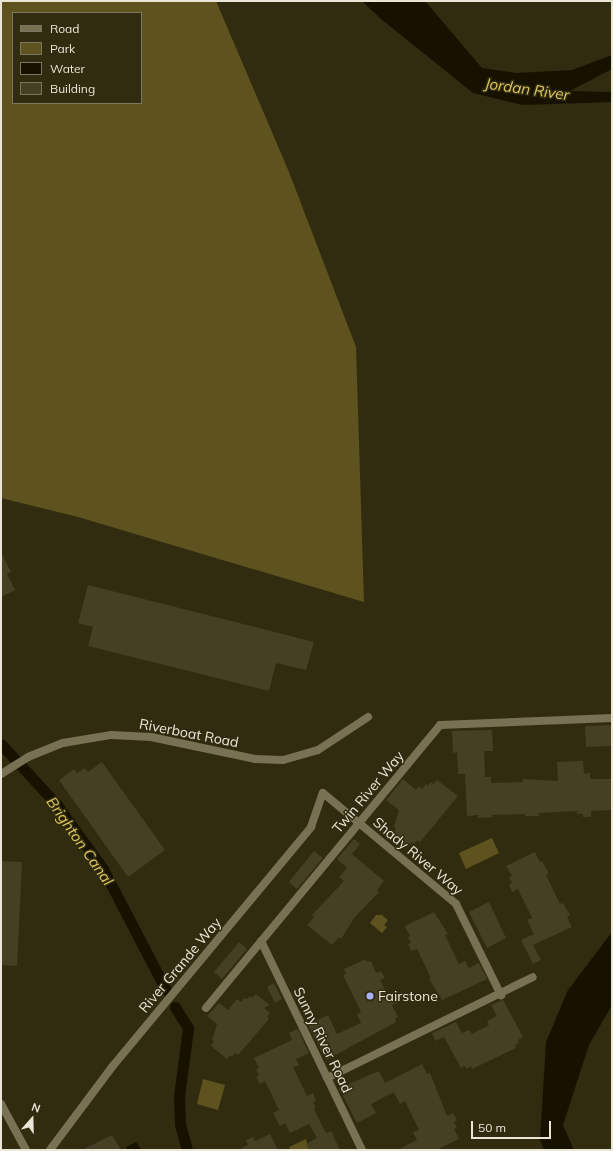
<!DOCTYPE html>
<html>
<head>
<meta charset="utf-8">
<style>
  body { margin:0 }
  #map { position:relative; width:613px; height:1151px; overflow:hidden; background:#312b10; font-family:Mulish,sans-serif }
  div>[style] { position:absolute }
  .green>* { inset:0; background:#5e531e }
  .water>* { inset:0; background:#171200 }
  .canal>* { height:11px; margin:-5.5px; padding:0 5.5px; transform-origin:5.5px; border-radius:5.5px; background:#171200 }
  .building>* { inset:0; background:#453f24 }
  .street>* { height:8px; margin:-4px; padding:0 4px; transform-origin:4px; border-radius:4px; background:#787154 }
  .dots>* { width:11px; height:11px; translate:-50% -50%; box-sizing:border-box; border:2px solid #312b10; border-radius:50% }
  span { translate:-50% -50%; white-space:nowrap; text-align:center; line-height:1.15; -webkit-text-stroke:3px #312b10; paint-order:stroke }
  .street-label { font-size:14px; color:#eae6d6 }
  .poi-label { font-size:14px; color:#eae6d6 }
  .left { translate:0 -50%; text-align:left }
  .water-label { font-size:15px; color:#dcc65e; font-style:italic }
  .frame { position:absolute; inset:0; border:2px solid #eae6d6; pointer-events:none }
  .legend { position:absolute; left:12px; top:12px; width:130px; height:92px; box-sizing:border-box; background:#312b10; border:1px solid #7b765f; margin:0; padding:5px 7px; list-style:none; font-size:12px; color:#eae6d6 }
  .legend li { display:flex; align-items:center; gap:8px; height:20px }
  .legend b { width:20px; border:1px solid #7b765f }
  .north { position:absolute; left:12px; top:1099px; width:40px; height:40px; -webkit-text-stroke:3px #312b10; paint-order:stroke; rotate:20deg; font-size:11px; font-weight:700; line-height:16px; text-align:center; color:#eae6d6 }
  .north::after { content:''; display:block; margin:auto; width:14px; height:18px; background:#eae6d6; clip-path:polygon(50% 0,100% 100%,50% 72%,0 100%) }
  .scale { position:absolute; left:471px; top:1121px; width:80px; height:18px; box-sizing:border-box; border:2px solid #eae6d6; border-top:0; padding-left:5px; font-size:12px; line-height:14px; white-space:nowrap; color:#eae6d6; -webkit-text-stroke:3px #312b10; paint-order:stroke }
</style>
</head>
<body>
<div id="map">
  <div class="green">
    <div style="clip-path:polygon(evenodd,1px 1px,216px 1px,289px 172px,356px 347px,364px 602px,78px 517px,1px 498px,1px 1px,13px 13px,141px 13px,141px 103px,13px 103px,13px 13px)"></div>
    <div style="clip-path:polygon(492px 838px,499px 853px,466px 869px,459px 853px)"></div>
    <div style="clip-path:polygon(376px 915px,382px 915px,388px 920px,384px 925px,387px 927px,382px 933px,370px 923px)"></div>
    <div style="clip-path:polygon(203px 1079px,225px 1085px,218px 1110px,197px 1104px)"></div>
    <div style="clip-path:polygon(306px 1139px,309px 1150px,291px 1150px,289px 1147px)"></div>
  </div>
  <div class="water">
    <div style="clip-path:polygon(362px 1px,425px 1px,482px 68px,517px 73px,572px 70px,612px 55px,612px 69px,570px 91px,612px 92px,612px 102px,523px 105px,473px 93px,381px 19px)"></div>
    <div style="clip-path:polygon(612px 932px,612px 1005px,589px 1045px,563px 1125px,574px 1150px,544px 1150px,540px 1140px,546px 1042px,568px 990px)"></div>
    <div style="clip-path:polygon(136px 1142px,140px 1148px,144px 1150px,127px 1150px,126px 1147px)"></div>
  </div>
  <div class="canal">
    <div style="left:1px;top:744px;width:83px;rotate:47.4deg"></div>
    <div style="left:57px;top:805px;width:79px;rotate:54.3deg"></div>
    <div style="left:103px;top:869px;width:136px;rotate:62.5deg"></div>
    <div style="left:175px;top:1007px;width:25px;rotate:58deg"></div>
    <div style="left:188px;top:1028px;width:69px;rotate:97.5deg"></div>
    <div style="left:179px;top:1096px;width:28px;rotate:88deg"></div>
    <div style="left:180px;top:1124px;width:27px;rotate:75deg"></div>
  </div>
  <div class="building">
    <div style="clip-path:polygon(1px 552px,11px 572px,7px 574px,15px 590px,1px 597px)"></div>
    <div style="clip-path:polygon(88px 585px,314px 642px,306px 670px,276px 663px,269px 691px,88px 646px,93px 627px,78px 623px)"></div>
    <div style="clip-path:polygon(612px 725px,612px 746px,586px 747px,585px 726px)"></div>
    <div style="clip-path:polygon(492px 730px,493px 751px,484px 751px,485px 777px,491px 777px,491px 783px,523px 782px,523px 779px,558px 781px,557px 762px,583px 761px,584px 774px,590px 773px,590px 779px,612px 779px,612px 810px,591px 811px,591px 817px,583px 817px,583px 814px,577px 814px,577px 811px,539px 813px,539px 816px,525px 816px,525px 814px,492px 815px,493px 817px,478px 818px,478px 815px,467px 816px,465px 774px,458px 774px,457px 752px,453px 753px,452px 731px)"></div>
    <div style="clip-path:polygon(102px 762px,165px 850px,128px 877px,59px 780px,74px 769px,77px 773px,85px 768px,88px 772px)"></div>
    <div style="clip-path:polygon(403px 779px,416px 790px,419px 786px,422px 789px,426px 784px,428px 786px,431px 782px,433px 784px,437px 780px,458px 796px,420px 842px,418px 840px,414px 844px,412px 842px,409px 846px,393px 833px,396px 829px,394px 827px,399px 810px,386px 800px)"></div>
    <div style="clip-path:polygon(354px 839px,360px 844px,352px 854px,384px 881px,377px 890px,379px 892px,355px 917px,341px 939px,339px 937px,332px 945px,307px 925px,314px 917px,312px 915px,344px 881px,339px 877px,347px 868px,337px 859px)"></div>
    <div style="clip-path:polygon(314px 851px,323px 858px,297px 889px,289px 882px)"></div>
    <div style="clip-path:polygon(535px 852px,540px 862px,542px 861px,549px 874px,546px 875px,560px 904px,563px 903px,570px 915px,567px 917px,572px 927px,533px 945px,541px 960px,533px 964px,521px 940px,534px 934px,527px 920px,532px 918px,518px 889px,512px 892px,509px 885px,512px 883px,509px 877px,512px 876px,506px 866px)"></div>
    <div style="clip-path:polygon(1px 861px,22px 862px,17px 966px,1px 965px)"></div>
    <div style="clip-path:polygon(489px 902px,506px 938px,487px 948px,469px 912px)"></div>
    <div style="clip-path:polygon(434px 912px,448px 934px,445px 935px,459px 964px,465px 961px,469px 968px,479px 963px,487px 979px,442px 1000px,429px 979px,431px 978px,417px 949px,411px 951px,408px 944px,411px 943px,408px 937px,410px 936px,405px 926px)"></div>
    <div style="clip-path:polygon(239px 942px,247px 949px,222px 979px,214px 972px)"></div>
    <div style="clip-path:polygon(366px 959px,367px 962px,371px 961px,376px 973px,381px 971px,385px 978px,380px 980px,389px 998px,393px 996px,397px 1003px,392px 1005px,398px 1017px,395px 1019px,396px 1022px,326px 1060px,308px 1025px,328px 1015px,337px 1034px,361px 1023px,357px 1014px,361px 1012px,343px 975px,346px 973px,344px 969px)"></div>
    <div style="clip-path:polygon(274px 983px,282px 999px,275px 1003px,267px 987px)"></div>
    <div style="clip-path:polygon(256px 994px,270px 1005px,264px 1008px,270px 1013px,267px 1017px,269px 1019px,238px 1055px,235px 1053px,232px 1057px,230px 1055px,227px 1059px,211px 1046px,214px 1041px,212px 1040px,217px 1024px,207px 1016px,219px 1003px,228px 1010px,237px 999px,241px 1002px,244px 998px,247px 999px,250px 996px,252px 998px)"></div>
    <div style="clip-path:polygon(503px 1000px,523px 1037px,518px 1040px,519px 1043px,515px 1045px,516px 1048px,472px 1069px,471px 1066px,467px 1069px,465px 1066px,461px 1068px,444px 1037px,435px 1041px,432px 1033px,456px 1022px,462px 1033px,469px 1030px,472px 1034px,489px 1025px,487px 1021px,497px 1016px,491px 1005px)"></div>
    <div style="clip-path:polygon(298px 1029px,309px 1053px,296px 1059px,299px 1065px,293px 1067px,307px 1096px,313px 1093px,316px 1101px,313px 1102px,316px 1108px,314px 1109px,324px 1130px,327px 1133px,331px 1131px,340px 1150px,309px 1150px,306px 1144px,317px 1138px,309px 1124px,290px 1133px,285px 1123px,280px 1126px,273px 1113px,279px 1110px,265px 1081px,260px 1084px,256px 1077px,259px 1075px,256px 1069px,259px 1068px,254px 1058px,292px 1040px,289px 1033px)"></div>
    <div style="clip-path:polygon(422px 1064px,427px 1074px,430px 1073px,447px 1116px,453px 1113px,457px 1120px,454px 1122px,457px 1128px,454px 1129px,459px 1139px,436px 1150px,397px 1150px,417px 1140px,413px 1132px,419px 1130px,405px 1101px,400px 1104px,394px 1092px,371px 1104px,376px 1113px,357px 1123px,339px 1088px,379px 1071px,385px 1083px)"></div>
    <div style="clip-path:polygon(270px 1134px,278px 1150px,237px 1150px,248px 1145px,246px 1140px,253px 1137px,255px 1141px)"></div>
    <div style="clip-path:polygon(112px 1135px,121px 1150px,82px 1150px)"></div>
  </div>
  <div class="street">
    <div style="left:1px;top:774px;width:32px;rotate:-32deg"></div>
    <div style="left:28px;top:757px;width:38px;rotate:-22deg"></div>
    <div style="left:63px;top:743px;width:49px;rotate:-9.5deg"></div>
    <div style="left:111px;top:735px;width:40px;rotate:2.9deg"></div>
    <div style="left:151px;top:737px;width:106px;rotate:11.9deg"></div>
    <div style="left:255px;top:759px;width:28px;rotate:2deg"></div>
    <div style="left:283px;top:760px;width:36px;rotate:-16deg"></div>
    <div style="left:318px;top:750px;width:60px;rotate:-33.4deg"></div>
    <div style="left:261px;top:941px;width:232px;rotate:64.2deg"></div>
    <div style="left:206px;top:1008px;width:367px;rotate:-50.4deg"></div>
    <div style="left:440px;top:725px;width:172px;rotate:-2.3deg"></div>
    <div style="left:327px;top:1078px;width:229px;rotate:-26.1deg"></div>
    <div style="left:1px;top:1104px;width:52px;rotate:61.5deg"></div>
    <div style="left:50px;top:1150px;width:104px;rotate:-53.2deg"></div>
    <div style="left:112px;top:1067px;width:312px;rotate:-50.3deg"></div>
    <div style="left:311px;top:827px;width:36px;rotate:-71deg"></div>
    <div style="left:323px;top:793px;width:173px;rotate:39.8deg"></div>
    <div style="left:456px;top:904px;width:102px;rotate:63.7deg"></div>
  </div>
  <div class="dots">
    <div style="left:370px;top:996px;background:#a6b1fc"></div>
  </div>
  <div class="street-label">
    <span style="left:189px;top:733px;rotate:11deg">Riverboat Road</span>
    <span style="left:368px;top:792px;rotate:-50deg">Twin River Way</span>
    <span style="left:418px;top:856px;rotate:40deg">Shady River Way</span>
    <span style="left:180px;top:965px;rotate:-50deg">River Grande Way</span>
    <span style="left:323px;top:1040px;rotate:64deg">Sunny River Road</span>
  </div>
  <div class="poi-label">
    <span class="left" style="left:378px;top:996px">Fairstone</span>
  </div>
  <div class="water-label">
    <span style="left:527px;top:89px;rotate:8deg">Jordan River</span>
    <span style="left:80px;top:841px;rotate:55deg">Brighton Canal</span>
  </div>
  <div class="frame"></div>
  <ul class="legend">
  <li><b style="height:5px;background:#787154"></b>Road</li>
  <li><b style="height:11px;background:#5e531e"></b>Park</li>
  <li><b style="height:11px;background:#171200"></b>Water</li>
  <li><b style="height:11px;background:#453f24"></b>Building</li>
  </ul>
  <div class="north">N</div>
  <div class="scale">50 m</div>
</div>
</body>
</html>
